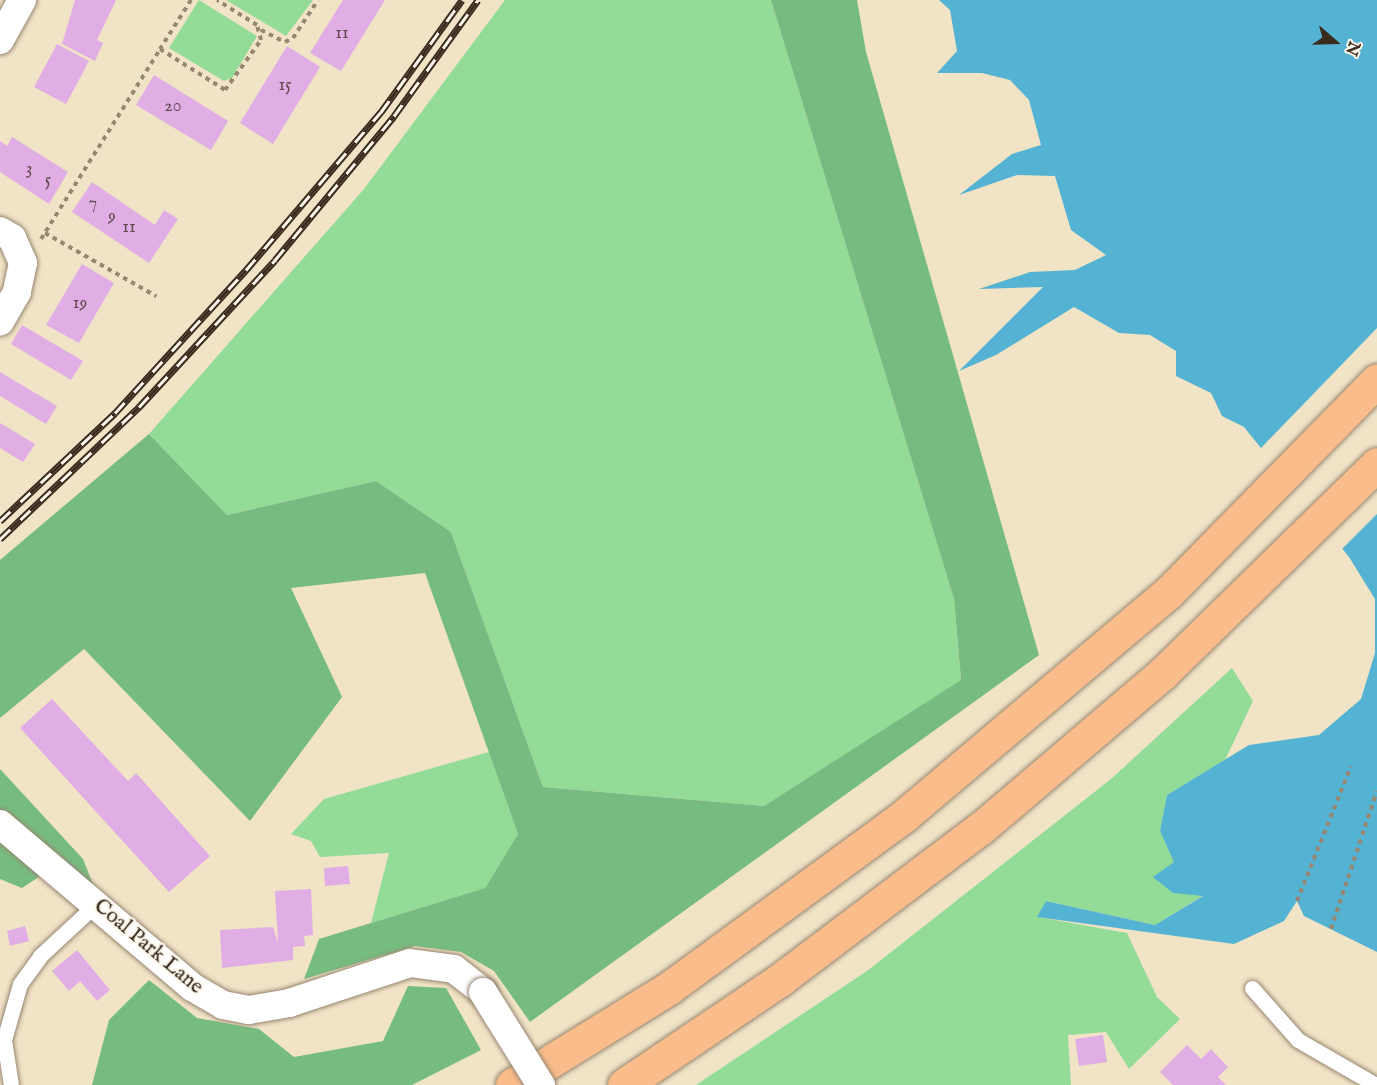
<!DOCTYPE html>
<html>
<head>
<meta charset="utf-8">
<style>
  body { margin:0 }
  #map { position:relative; width:1377px; height:1085px; overflow:hidden; background:#f1e3c6; font-family:"IM FELL English",serif }
  div>[style] { position:absolute }
  .green>* { inset:0; background:#93dc97 }
  .forest>* { inset:0; background:#76bc80 }
  .water>* { inset:0; background:#54b3d2 }
  .pier>* { inset:0; background:#f1e3c6 }
  .building>* { inset:0; background:#e0aee4 }
  .path>* { height:4px; margin-top:-2px; transform-origin:0; background:repeating-linear-gradient(90deg,#968672 0 4.5px,transparent 0 9px) }
  .roads { filter:drop-shadow(0 0 2px #968672) drop-shadow(0 0 2px #968672) }
  .lane>* { height:15px; margin:-7.5px; padding:0 7.5px; transform-origin:7.5px; border-radius:7.5px; background:#fff }
  .street>* { height:28px; margin:-14px; padding:0 14px; transform-origin:14px; border-radius:14px; background:#fff }
  .highway>* { height:33px; margin:-16.5px; padding:0 16.5px; transform-origin:16.5px; border-radius:16.5px; background:#f9bc8a }
  .rail>* { height:7px; margin-top:-3.5px; transform-origin:0; background:repeating-linear-gradient(90deg,#fbf7ec 0 14px,#3b2a1e 0 28px); box-sizing:border-box; border-block:2px solid #3b2a1e }
  .bridges { filter:drop-shadow(0 0 2px #968672) drop-shadow(0 0 2px #968672) }
  .street-bridge>* { height:28px; margin:-14px; padding:0 14px; transform-origin:14px; border-radius:14px; background:#fff }
  span { translate:-50% -50%; white-space:nowrap; text-align:center; line-height:1.15; -webkit-text-stroke:4.5px #fbf7ec; paint-order:stroke }
  .number-label { font-size:18px; color:#644b50 }
  .number-label span { -webkit-text-stroke-width:0 }
  .street-label { font-size:21px; color:#3b2a1e }
  .north { position:absolute; left:1305px; top:12px; width:60px; height:60px; -webkit-text-stroke:4px #fbf7ec; paint-order:stroke; rotate:110deg; font-size:16px; font-weight:700; line-height:24px; text-align:center; color:#3b2a1e }
  .north::after { content:''; display:block; margin:auto; width:21px; height:27px; background:#3b2a1e; clip-path:polygon(50% 0,100% 100%,50% 72%,0 100%) }
</style>
</head>
<body>
<div id="map">
  <div class="green">
    <div style="clip-path:polygon(199px 0,257px 36px,232px 78px,224px 81px,169px 48px)"></div>
    <div style="clip-path:polygon(226px 0,313px 0,286px 36px)"></div>
    <div style="clip-path:polygon(505px 0,771px 0,954px 599px,961px 681px,764px 806px,543px 787px,451px 532px,376px 481px,227px 515px,149px 434px,364px 189px)"></div>
    <div style="clip-path:polygon(1232px 668px,1253px 701px,1225px 760px,1167px 795px,1160px 831px,1175px 862px,1204px 895px,1155px 925px,1046px 901px,1038px 917px,1127px 933px,1157px 997px,1180px 1019px,1129px 1069px,1106px 1032px,1068px 1035px,1071px 1085px,696px 1085px,867px 971px,1111px 779px)"></div>
    <div style="clip-path:polygon(489px 752px,518px 834px,485px 888px,371px 923px,389px 853px,320px 857px,311px 841px,291px 834px,324px 799px)"></div>
  </div>
  <div class="forest">
    <div style="clip-path:polygon(771px 0,857px 0,866px 52px,1039px 655px,530px 1022px,494px 971px,461px 952px,415px 946px,304px 979px,319px 939px,485px 888px,518px 834px,425px 573px,291px 588px,342px 697px,250px 821px,84px 649px,0 718px,0 560px,149px 434px,227px 515px,376px 481px,451px 532px,543px 787px,764px 806px,961px 680px,954px 599px)"></div>
    <div style="clip-path:polygon(0 769px,83px 859px,94px 887px,54px 867px,22px 888px,0 879px)"></div>
    <div style="clip-path:polygon(149px 980px,197px 1018px,259px 1029px,294px 1057px,383px 1041px,408px 986px,446px 988px,481px 1050px,412px 1085px,92px 1085px,109px 1020px)"></div>
  </div>
  <div class="water">
    <div style="clip-path:polygon(939px 0,1377px 0,1377px 952px,1304px 916px,1297px 901px,1284px 921px,1234px 944px,1037px 917px,1046px 901px,1155px 925px,1203px 896px,1173px 893px,1153px 877px,1174px 862px,1160px 831px,1167px 795px,1249px 745px,1319px 735px,1361px 699px,1375px 653px,1375px 599px,1349px 557px,1244px 427px,1222px 416px,1211px 393px,1176px 376px,1176px 351px,1150px 335px,1119px 333px,1074px 307px,996px 355px,959px 371px,1043px 287px,979px 289px,1030px 272px,1075px 270px,1106px 255px,1071px 230px,1055px 176px,1017px 175px,959px 195px,1012px 154px,1041px 145px,1029px 100px,1010px 80px,982px 73px,937px 73px,957px 51px,950px 10px)"></div>
  </div>
  <div class="pier">
    <div style="clip-path:polygon(1377px 328px,1377px 514px,1340px 551px,1259px 450px)"></div>
  </div>
  <div class="building">
    <div style="clip-path:polygon(75px 0,116px 0,97px 40px,103px 43px,95px 61px,62px 44px)"></div>
    <div style="clip-path:polygon(343px 0,385px 0,341px 71px,310px 53px)"></div>
    <div style="clip-path:polygon(57px 44px,89px 61px,66px 104px,34px 87px)"></div>
    <div style="clip-path:polygon(287px 46px,320px 67px,273px 144px,240px 123px)"></div>
    <div style="clip-path:polygon(154px 75px,228px 121px,211px 150px,136px 105px)"></div>
    <div style="clip-path:polygon(12px 137px,68px 172px,49px 204px,0 172px,0 141px,7px 146px)"></div>
    <div style="clip-path:polygon(92px 182px,155px 225px,164px 210px,178px 219px,149px 263px,72px 212px)"></div>
    <div style="clip-path:polygon(82px 264px,114px 283px,79px 343px,46px 325px)"></div>
    <div style="clip-path:polygon(22px 325px,83px 361px,71px 380px,11px 344px)"></div>
    <div style="clip-path:polygon(0 372px,57px 406px,46px 424px,0 396px)"></div>
    <div style="clip-path:polygon(0 423px,35px 444px,23px 462px,0 448px)"></div>
    <div style="clip-path:polygon(52px 699px,128px 781px,136px 773px,210px 856px,169px 892px,20px 728px)"></div>
    <div style="clip-path:polygon(348px 866px,350px 884px,325px 886px,324px 868px)"></div>
    <div style="clip-path:polygon(311px 889px,313px 935px,304px 936px,305px 946px,293px 947px,293px 960px,222px 968px,220px 930px,273px 927px,278px 943px,275px 891px)"></div>
    <div style="clip-path:polygon(25px 926px,29px 941px,10px 946px,7px 931px)"></div>
    <div style="clip-path:polygon(77px 950px,110px 990px,97px 1001px,80px 981px,69px 991px,52px 971px)"></div>
    <div style="clip-path:polygon(1103px 1035px,1107px 1062px,1079px 1066px,1075px 1039px)"></div>
    <div style="clip-path:polygon(1187px 1045px,1201px 1059px,1211px 1049px,1228px 1067px,1218px 1077px,1226px 1085px,1173px 1085px,1160px 1072px)"></div>
  </div>
  <div class="path">
    <div style="left:191px;top:0;width:58px;rotate:122.3deg"></div>
    <div style="left:160px;top:49px;width:77px;rotate:32.2deg"></div>
    <div style="left:225px;top:90px;width:62px;rotate:-54.2deg"></div>
    <div style="left:261px;top:40px;width:16px;rotate:-105deg"></div>
    <div style="left:257px;top:25px;width:47px;rotate:-148deg"></div>
    <div style="left:261px;top:30px;width:27px;rotate:27deg"></div>
    <div style="left:285px;top:42px;width:9px;rotate:-27deg"></div>
    <div style="left:293px;top:38px;width:45px;rotate:-56.7deg"></div>
    <div style="left:45px;top:233px;width:128px;rotate:29.6deg"></div>
    <div style="left:41px;top:239px;width:224px;rotate:-57.9deg"></div>
    <div style="left:1297px;top:901px;width:145px;rotate:-68.2deg"></div>
    <div style="left:1331px;top:929px;width:145px;rotate:-71.6deg"></div>
  </div>
  <div class="roads">
    <div class="lane">
      <div style="left:1252px;top:988px;width:69px;rotate:48.5deg"></div>
      <div style="left:1298px;top:1040px;width:90px;rotate:30deg"></div>
      <div style="left:11px;top:1085px;width:46px;rotate:-98.8deg"></div>
      <div style="left:4px;top:1040px;width:58px;rotate:-74.1deg"></div>
      <div style="left:20px;top:984px;width:34px;rotate:-54deg"></div>
      <div style="left:40px;top:956px;width:78px;rotate:-42.9deg"></div>
    </div>
    <div class="street">
      <div style="left:0;top:40px;width:46px;rotate:-61.2deg"></div>
      <div style="left:0;top:231px;width:14px;rotate:30deg"></div>
      <div style="left:12px;top:238px;width:27px;rotate:66deg"></div>
      <div style="left:23px;top:263px;width:30px;rotate:102deg"></div>
      <div style="left:17px;top:292px;width:34px;rotate:120deg"></div>
      <div style="left:0;top:824px;width:252px;rotate:40.3deg"></div>
      <div style="left:192px;top:987px;width:36px;rotate:30deg"></div>
      <div style="left:223px;top:1005px;width:26px;rotate:11deg"></div>
      <div style="left:249px;top:1010px;width:41px;rotate:-9.9deg"></div>
      <div style="left:289px;top:1003px;width:127px;rotate:-18.3deg"></div>
      <div style="left:410px;top:963px;width:44px;rotate:7.8deg"></div>
      <div style="left:454px;top:969px;width:37px;rotate:38deg"></div>
    </div>
    <div class="highway">
      <div style="left:512px;top:1085px;width:185px;rotate:-31.7deg"></div>
      <div style="left:669px;top:988px;width:293px;rotate:-36.2deg"></div>
      <div style="left:905px;top:815px;width:344px;rotate:-40.2deg"></div>
      <div style="left:1168px;top:593px;width:298px;rotate:-45.5deg"></div>
      <div style="left:624px;top:1085px;width:189px;rotate:-34deg"></div>
      <div style="left:781px;top:979px;width:251px;rotate:-37.1deg"></div>
      <div style="left:981px;top:828px;width:239px;rotate:-40.4deg"></div>
      <div style="left:1163px;top:673px;width:299px;rotate:-44.3deg"></div>
    </div>
  </div>
  <div class="rail">
    <div style="left:0;top:521px;width:158px;rotate:-43.2deg"></div>
    <div style="left:115px;top:413px;width:194px;rotate:-47.5deg"></div>
    <div style="left:246px;top:270px;width:208px;rotate:-49.5deg"></div>
    <div style="left:381px;top:112px;width:138px;rotate:-54.1deg"></div>
    <div style="left:0;top:539px;width:192px;rotate:-43.5deg"></div>
    <div style="left:139px;top:407px;width:200px;rotate:-47.2deg"></div>
    <div style="left:275px;top:260px;width:187px;rotate:-50.4deg"></div>
    <div style="left:394px;top:116px;width:143px;rotate:-54.1deg"></div>
  </div>
  <div class="bridges">
    <div class="street-bridge">
      <div style="left:483px;top:992px;width:110px;rotate:58.1deg"></div>
    </div>
  </div>
  <div class="number-label">
    <span style="left:342px;top:34px">11</span>
    <span style="left:285px;top:86px">15</span>
    <span style="left:173px;top:107px">20</span>
    <span style="left:29px;top:170px">3</span>
    <span style="left:48px;top:181px">5</span>
    <span style="left:93px;top:204px">7</span>
    <span style="left:112px;top:217px">9</span>
    <span style="left:129px;top:228px">11</span>
    <span style="left:80px;top:304px">19</span>
  </div>
  <div class="street-label">
    <span style="left:148px;top:947px;rotate:40deg">Coal Park Lane</span>
  </div>
  <div class="north">N</div>
</div>
</body>
</html>
